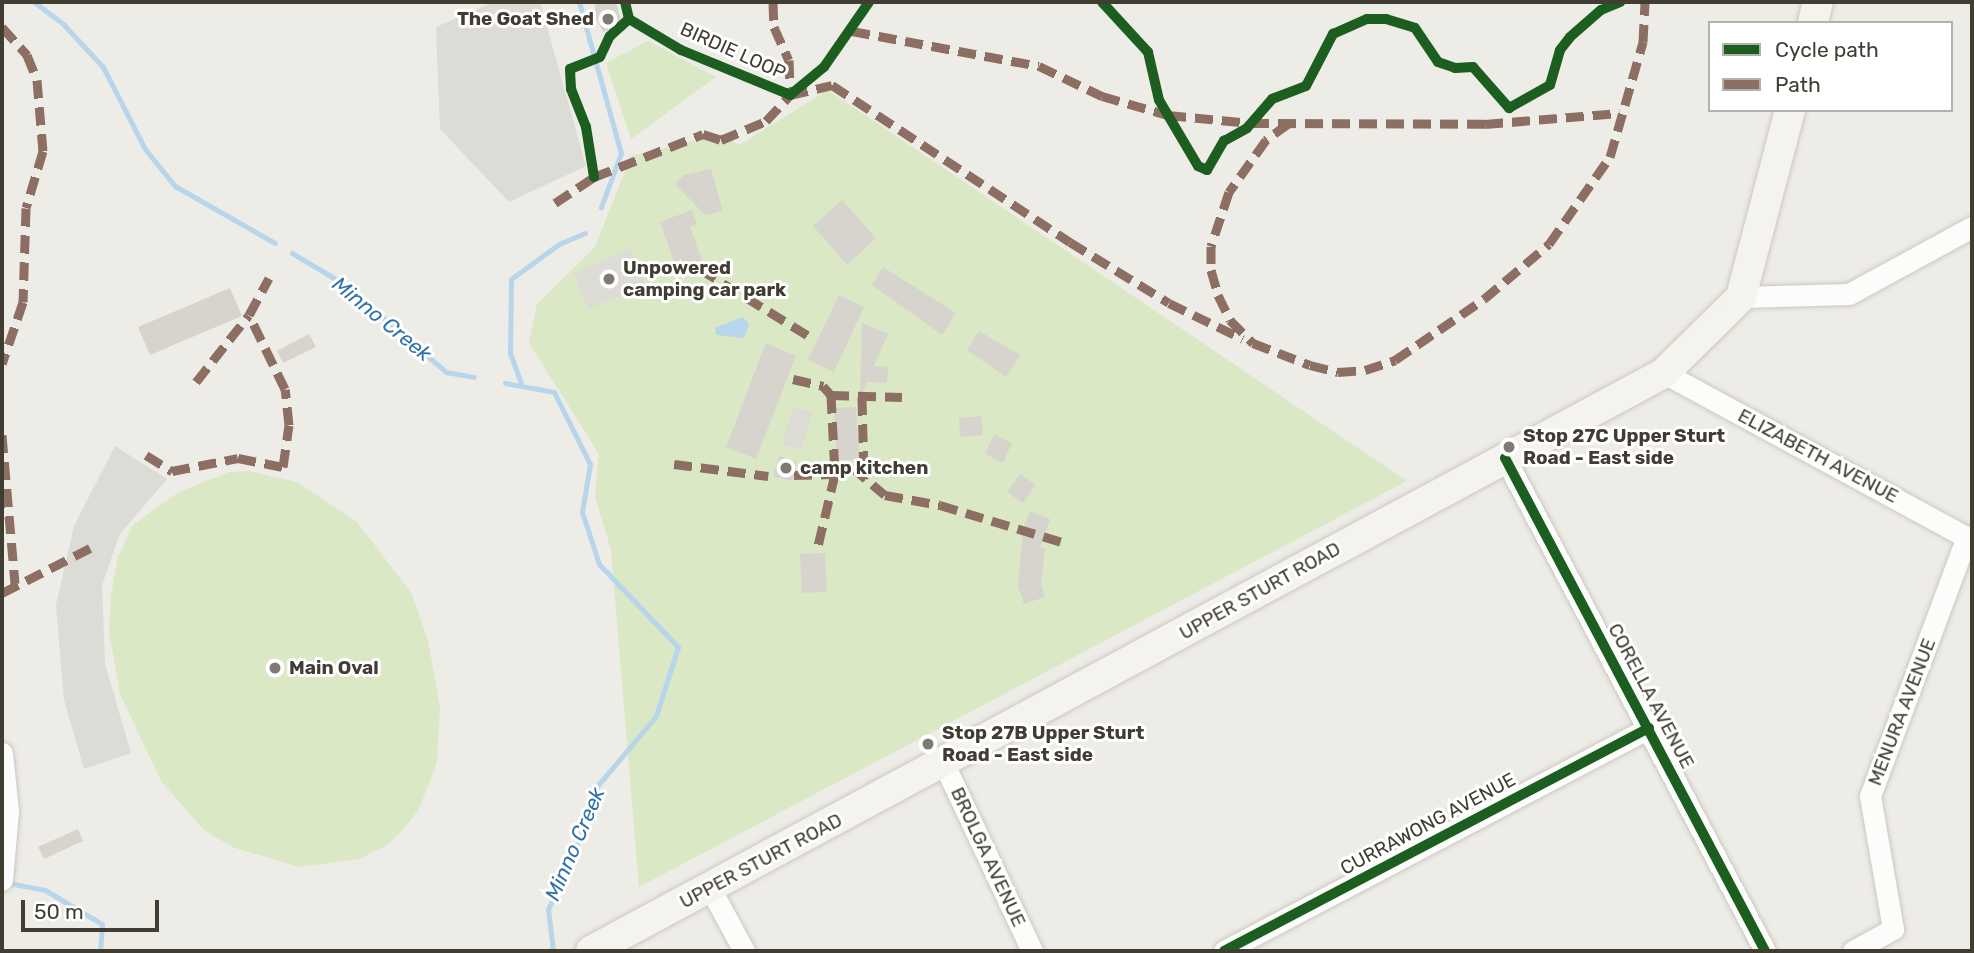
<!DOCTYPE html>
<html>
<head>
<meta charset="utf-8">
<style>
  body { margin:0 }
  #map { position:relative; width:1974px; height:953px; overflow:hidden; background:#eeece6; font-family:Rubik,sans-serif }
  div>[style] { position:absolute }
  .green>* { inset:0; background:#dae8c6 }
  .parking>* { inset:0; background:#dddbd6 }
  .water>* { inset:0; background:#b7d5eb }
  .stream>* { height:5px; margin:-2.5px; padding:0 2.5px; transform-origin:2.5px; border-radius:2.5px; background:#b7d5eb }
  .building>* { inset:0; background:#d7d4ce }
  .roads { filter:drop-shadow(0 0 2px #cac8c2) drop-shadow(0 0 2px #cac8c2) }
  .minor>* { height:21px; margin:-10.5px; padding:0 10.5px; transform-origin:10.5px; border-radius:10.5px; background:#fcfcfb }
  .secondary>* { height:30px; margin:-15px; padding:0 15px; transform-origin:15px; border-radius:15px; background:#f5f3ed }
  .quiet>* { height:9px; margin-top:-4.5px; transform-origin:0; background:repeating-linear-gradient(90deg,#8d6e63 0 18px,transparent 0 27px) }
  .cycleway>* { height:10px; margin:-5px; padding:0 5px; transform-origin:5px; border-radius:5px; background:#1b5e20 }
  .dots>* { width:19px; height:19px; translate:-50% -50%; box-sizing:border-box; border:4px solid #fff; border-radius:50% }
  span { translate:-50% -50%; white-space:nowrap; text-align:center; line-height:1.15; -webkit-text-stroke:6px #fff; paint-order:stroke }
  .poi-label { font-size:19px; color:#423d33; font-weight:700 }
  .right { translate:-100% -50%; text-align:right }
  .left { translate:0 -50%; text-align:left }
  .street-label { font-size:19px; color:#423d33 }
  .water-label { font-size:21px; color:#3073aa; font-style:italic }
  .frame { position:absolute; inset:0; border:4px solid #423d33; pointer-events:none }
  .legend { position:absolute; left:1708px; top:21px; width:245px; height:91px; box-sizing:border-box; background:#fff; border:2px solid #b3b1ad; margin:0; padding:9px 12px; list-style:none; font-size:21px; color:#423d33 }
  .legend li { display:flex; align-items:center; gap:14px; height:35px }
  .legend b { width:35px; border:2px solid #b3b1ad }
  .scale { position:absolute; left:21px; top:900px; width:138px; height:32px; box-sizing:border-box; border:4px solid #423d33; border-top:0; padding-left:9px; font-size:21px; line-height:24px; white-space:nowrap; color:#423d33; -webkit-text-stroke:5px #fff; paint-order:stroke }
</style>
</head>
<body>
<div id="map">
  <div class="green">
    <div style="clip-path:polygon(648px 41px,716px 77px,631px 139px,606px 63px)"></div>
    <div style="clip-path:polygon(828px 90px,1407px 481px,639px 887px,611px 550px,595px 497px,599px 454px,529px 343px,537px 304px,595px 247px,631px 156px,722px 134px,739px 145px)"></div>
    <div style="clip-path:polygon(249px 471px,297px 482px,357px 522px,412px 594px,428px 641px,440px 707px,437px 762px,419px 809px,404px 829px,387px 845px,359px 859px,299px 867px,232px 847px,205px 831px,161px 781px,120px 694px,109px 631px,111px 595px,118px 557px,133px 525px,179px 492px,229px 472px)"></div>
  </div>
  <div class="parking">
    <div style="clip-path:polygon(494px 2px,540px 2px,586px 166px,509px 202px,440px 129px,436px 27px)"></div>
    <div style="clip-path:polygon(630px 249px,646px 285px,588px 309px,573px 273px)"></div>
    <div style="clip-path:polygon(793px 407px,812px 412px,801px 450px,782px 444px)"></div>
    <div style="clip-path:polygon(115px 446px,167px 479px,120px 534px,102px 585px,105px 664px,131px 753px,84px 769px,64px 700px,56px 605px,74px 526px)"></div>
  </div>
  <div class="water">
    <div style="clip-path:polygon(743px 317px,749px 325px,744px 338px,716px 335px,715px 328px)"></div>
  </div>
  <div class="stream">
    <div style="left:34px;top:2px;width:38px;rotate:37deg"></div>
    <div style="left:64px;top:25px;width:57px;rotate:47.1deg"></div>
    <div style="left:103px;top:67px;width:92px;rotate:62.9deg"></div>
    <div style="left:145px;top:149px;width:48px;rotate:51deg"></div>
    <div style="left:175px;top:186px;width:115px;rotate:29.7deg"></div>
    <div style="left:579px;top:2px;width:157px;rotate:74.5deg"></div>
    <div style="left:621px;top:153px;width:58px;rotate:110.3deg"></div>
    <div style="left:292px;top:253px;width:61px;rotate:30.8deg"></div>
    <div style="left:344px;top:284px;width:135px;rotate:40.8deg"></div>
    <div style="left:446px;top:372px;width:28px;rotate:10deg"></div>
    <div style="left:505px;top:383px;width:50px;rotate:10.4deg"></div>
    <div style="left:554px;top:392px;width:80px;rotate:63.4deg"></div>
    <div style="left:590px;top:464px;width:49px;rotate:99.5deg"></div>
    <div style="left:582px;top:512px;width:55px;rotate:71.9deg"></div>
    <div style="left:599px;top:564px;width:115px;rotate:46.4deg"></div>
    <div style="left:678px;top:647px;width:72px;rotate:107.7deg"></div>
    <div style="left:656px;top:716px;width:90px;rotate:130deg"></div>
    <div style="left:598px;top:785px;width:77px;rotate:109.6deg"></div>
    <div style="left:572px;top:858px;width:56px;rotate:115.2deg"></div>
    <div style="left:548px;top:909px;width:42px;rotate:83.2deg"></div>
    <div style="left:522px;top:386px;width:35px;rotate:-110deg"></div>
    <div style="left:510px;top:353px;width:74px;rotate:-89.2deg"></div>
    <div style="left:511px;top:279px;width:59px;rotate:-36.1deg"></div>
    <div style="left:559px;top:244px;width:28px;rotate:-23deg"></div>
    <div style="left:14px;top:884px;width:32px;rotate:11deg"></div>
    <div style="left:45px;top:890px;width:66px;rotate:30.8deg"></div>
    <div style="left:102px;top:924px;width:27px;rotate:94deg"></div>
  </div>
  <div class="building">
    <div style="clip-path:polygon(593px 2px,616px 2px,622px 24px,603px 32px,592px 11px,596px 8px)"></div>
    <div style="clip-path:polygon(711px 169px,723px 211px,705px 215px,675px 184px,684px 175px)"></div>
    <div style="clip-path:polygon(842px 200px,876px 238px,847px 265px,813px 226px)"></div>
    <div style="clip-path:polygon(692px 210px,697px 224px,690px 227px,703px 263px,678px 272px,660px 222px)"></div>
    <div style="clip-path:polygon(883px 267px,956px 313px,942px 335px,872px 285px)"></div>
    <div style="clip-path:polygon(230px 288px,242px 316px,150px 355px,138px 327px)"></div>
    <div style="clip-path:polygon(839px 295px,864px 307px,834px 372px,808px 360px)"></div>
    <div style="clip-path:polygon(862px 323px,888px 334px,874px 366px,888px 367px,887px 383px,867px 382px,860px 399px)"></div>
    <div style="clip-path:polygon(979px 331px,1020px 355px,1006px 377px,967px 350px)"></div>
    <div style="clip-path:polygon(309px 334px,316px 347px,283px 363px,277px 351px)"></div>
    <div style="clip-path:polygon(766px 343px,796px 356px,756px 459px,726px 447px)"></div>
    <div style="clip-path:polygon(856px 407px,859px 459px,837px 460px,834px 408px)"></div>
    <div style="clip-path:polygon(981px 416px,983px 435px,960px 437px,959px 418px)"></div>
    <div style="clip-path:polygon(994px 434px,1012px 443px,1003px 463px,985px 454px)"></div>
    <div style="clip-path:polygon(779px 456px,797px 462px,792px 481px,773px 476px)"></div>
    <div style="clip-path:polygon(1020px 474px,1036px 485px,1023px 503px,1007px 492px)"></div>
    <div style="clip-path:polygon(1030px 511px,1050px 519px,1040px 547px,1045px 548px,1041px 584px,1045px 597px,1024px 604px,1018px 586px,1023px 529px)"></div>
    <div style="clip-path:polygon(825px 553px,827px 592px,802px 593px,800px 554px)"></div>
    <div style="clip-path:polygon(78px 829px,83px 841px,44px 859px,38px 847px)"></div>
  </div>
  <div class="roads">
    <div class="minor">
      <div style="left:1741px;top:297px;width:108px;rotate:-1.6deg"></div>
      <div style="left:1849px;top:294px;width:140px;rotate:-28.6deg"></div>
      <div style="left:1664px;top:373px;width:350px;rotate:28.5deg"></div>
      <div style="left:1505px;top:458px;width:557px;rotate:62.19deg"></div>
      <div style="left:2px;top:753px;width:58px;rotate:84.1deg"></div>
      <div style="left:8px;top:811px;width:69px;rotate:95deg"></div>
      <div style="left:944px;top:764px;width:207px;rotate:64.8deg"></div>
      <div style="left:710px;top:888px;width:72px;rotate:61.6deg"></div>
      <div style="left:1224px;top:951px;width:480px;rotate:-27.7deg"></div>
      <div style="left:1853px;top:951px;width:46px;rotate:-28.8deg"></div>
      <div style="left:1893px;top:929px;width:135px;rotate:-99.8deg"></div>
      <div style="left:1870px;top:796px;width:277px;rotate:-69.5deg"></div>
    </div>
    <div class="secondary">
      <div style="left:1813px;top:23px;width:22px;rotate:-77deg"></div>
      <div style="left:591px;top:951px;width:1219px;rotate:-28.31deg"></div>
      <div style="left:1664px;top:373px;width:108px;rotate:-44.6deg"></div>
      <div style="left:1741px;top:297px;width:193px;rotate:-75.3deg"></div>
    </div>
  </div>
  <div class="quiet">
    <div style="left:773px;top:2px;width:25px;rotate:88deg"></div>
    <div style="left:774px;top:27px;width:36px;rotate:66deg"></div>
    <div style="left:789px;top:60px;width:35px;rotate:88deg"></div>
    <div style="left:2px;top:27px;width:38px;rotate:48deg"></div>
    <div style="left:27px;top:55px;width:27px;rotate:68deg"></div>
    <div style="left:37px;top:80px;width:71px;rotate:85.2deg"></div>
    <div style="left:43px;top:151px;width:59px;rotate:106.6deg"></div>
    <div style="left:26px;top:208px;width:94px;rotate:91.8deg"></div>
    <div style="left:23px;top:302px;width:65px;rotate:108.7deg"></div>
    <div style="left:852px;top:31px;width:190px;rotate:10.6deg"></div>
    <div style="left:1039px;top:66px;width:70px;rotate:25.5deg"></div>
    <div style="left:1102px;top:96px;width:69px;rotate:16.1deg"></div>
    <div style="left:1168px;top:115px;width:83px;rotate:5.5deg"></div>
    <div style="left:1251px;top:123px;width:234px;rotate:0.2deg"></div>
    <div style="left:1485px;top:124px;width:135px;rotate:-4.7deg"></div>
    <div style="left:1289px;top:123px;width:29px;rotate:144deg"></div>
    <div style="left:1266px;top:140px;width:64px;rotate:125.4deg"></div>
    <div style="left:1229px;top:192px;width:57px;rotate:108.4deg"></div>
    <div style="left:1211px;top:246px;width:24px;rotate:90deg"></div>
    <div style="left:1211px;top:270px;width:26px;rotate:74deg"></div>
    <div style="left:1218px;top:295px;width:28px;rotate:64deg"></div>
    <div style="left:1230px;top:320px;width:33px;rotate:45deg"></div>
    <div style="left:1253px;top:343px;width:61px;rotate:21.1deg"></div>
    <div style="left:1310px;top:365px;width:29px;rotate:14deg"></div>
    <div style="left:1338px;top:372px;width:27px;rotate:-4deg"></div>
    <div style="left:1365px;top:370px;width:32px;rotate:-18deg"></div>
    <div style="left:1395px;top:360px;width:53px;rotate:-34.3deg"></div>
    <div style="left:1439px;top:330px;width:55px;rotate:-34.6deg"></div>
    <div style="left:1484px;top:299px;width:85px;rotate:-40.2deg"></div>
    <div style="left:1549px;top:244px;width:106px;rotate:-55deg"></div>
    <div style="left:1610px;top:157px;width:120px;rotate:-74deg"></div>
    <div style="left:1643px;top:42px;width:40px;rotate:-87.1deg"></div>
    <div style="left:555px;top:203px;width:47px;rotate:-33.7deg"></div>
    <div style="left:594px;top:177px;width:117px;rotate:-21.5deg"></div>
    <div style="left:703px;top:134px;width:19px;rotate:18deg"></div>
    <div style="left:721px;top:140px;width:49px;rotate:-22.9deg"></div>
    <div style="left:766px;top:121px;width:35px;rotate:-47deg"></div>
    <div style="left:790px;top:95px;width:43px;rotate:-13.4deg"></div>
    <div style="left:832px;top:85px;width:285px;rotate:33.4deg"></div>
    <div style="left:1070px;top:242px;width:116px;rotate:31.6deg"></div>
    <div style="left:1169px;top:303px;width:82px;rotate:25.9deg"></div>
    <div style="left:700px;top:269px;width:128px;rotate:31.6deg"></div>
    <div style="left:793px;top:379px;width:31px;rotate:13deg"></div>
    <div style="left:823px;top:386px;width:12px;rotate:48deg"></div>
    <div style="left:831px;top:395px;width:79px;rotate:87.1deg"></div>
    <div style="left:835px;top:474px;width:78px;rotate:103.3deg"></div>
    <div style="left:196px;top:382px;width:85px;rotate:-51.7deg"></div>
    <div style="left:249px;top:315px;width:42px;rotate:-61.6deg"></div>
    <div style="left:831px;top:395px;width:71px;rotate:1.6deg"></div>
    <div style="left:862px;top:397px;width:82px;rotate:88.6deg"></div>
    <div style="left:2px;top:435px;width:149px;rotate:85deg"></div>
    <div style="left:146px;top:455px;width:31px;rotate:32deg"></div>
    <div style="left:172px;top:471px;width:67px;rotate:-11.1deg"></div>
    <div style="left:238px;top:458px;width:46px;rotate:11.3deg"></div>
    <div style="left:283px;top:467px;width:42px;rotate:-81.9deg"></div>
    <div style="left:289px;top:425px;width:36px;rotate:-96deg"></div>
    <div style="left:285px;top:389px;width:82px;rotate:-115.9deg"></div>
    <div style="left:674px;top:464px;width:95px;rotate:7.3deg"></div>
    <div style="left:794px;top:475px;width:41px;rotate:-1.4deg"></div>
    <div style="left:835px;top:474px;width:18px;rotate:-22deg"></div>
    <div style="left:852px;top:467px;width:43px;rotate:40.3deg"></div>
    <div style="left:885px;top:495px;width:56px;rotate:10.3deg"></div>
    <div style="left:940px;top:505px;width:127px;rotate:16.9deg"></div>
    <div style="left:2px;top:593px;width:99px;rotate:-27.1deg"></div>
  </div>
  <div class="cycleway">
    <div style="left:1102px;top:2px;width:68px;rotate:47.4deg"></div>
    <div style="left:1148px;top:52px;width:49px;rotate:77.1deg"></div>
    <div style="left:1159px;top:100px;width:77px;rotate:59.4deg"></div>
    <div style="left:1198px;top:166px;width:10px;rotate:24deg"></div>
    <div style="left:1207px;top:170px;width:34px;rotate:-60deg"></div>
    <div style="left:1224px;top:141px;width:26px;rotate:-29deg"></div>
    <div style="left:1247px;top:128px;width:38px;rotate:-49deg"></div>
    <div style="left:1272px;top:99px;width:36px;rotate:-21deg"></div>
    <div style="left:1306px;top:86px;width:59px;rotate:-62.6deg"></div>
    <div style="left:1333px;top:34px;width:37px;rotate:-24deg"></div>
    <div style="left:1367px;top:19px;width:19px"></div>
    <div style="left:1386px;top:19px;width:30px;rotate:17deg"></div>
    <div style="left:1415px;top:28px;width:41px;rotate:55.9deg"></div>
    <div style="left:1438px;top:62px;width:18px;rotate:19deg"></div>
    <div style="left:1455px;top:68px;width:18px;rotate:-3deg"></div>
    <div style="left:1473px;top:67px;width:55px;rotate:48.7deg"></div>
    <div style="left:1509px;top:108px;width:47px;rotate:-29.3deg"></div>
    <div style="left:1550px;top:85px;width:36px;rotate:-74deg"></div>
    <div style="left:1560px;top:50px;width:16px;rotate:-52deg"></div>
    <div style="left:1570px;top:37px;width:41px;rotate:-41.1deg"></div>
    <div style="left:1601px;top:10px;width:21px;rotate:-23deg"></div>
    <div style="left:629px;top:19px;width:61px;rotate:30.8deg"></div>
    <div style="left:681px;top:50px;width:118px;rotate:22.4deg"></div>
    <div style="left:790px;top:95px;width:44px;rotate:-39.5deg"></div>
    <div style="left:824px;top:67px;width:79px;rotate:-55.3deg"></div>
    <div style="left:594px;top:177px;width:51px;rotate:-99.1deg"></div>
    <div style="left:586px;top:127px;width:41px;rotate:-111.5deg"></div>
    <div style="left:571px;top:89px;width:20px;rotate:-93deg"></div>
    <div style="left:570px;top:69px;width:32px;rotate:-22deg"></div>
    <div style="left:600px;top:57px;width:23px;rotate:-65deg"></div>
    <div style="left:610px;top:36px;width:25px;rotate:-42deg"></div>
    <div style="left:629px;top:19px;width:17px;rotate:-103deg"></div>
    <div style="left:1505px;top:458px;width:557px;rotate:62.19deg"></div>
    <div style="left:1224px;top:951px;width:480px;rotate:-27.7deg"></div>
  </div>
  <div class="dots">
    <div style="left:608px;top:19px;background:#7e7a72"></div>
    <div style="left:609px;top:279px;background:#7e7a72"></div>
    <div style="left:1509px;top:447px;background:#7e7a72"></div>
    <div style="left:786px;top:468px;background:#7e7a72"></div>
    <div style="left:275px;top:668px;background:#7e7a72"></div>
    <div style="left:928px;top:744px;background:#7e7a72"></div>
  </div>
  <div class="poi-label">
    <span class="right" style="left:594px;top:19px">The Goat Shed</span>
    <span class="left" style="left:623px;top:279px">Unpowered<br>camping car park</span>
    <span class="left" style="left:1523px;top:447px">Stop 27C Upper Sturt<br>Road - East side</span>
    <span class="left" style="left:800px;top:468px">camp kitchen</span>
    <span class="left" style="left:289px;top:668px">Main Oval</span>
    <span class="left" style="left:942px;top:744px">Stop 27B Upper Sturt<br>Road - East side</span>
  </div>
  <div class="street-label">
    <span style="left:733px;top:51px;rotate:24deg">BIRDIE LOOP</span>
    <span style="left:1818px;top:456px;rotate:28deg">ELIZABETH AVENUE</span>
    <span style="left:1260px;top:591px;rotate:-29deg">UPPER STURT ROAD</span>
    <span style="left:1651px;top:696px;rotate:62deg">CORELLA AVENUE</span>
    <span style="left:1902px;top:712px;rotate:-69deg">MENURA AVENUE</span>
    <span style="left:1428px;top:824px;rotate:-28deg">CURRAWONG AVENUE</span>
    <span style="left:988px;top:857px;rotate:65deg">BROLGA AVENUE</span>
    <span style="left:761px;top:861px;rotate:-28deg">UPPER STURT ROAD</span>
  </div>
  <div class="water-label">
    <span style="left:382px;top:319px;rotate:39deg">Minno Creek</span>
    <span style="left:575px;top:844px;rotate:-67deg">Minno Creek</span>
  </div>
  <div class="frame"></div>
  <ul class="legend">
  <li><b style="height:9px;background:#1b5e20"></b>Cycle path</li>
  <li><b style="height:9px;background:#8d6e63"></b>Path</li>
  </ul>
  <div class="scale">50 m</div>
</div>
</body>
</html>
